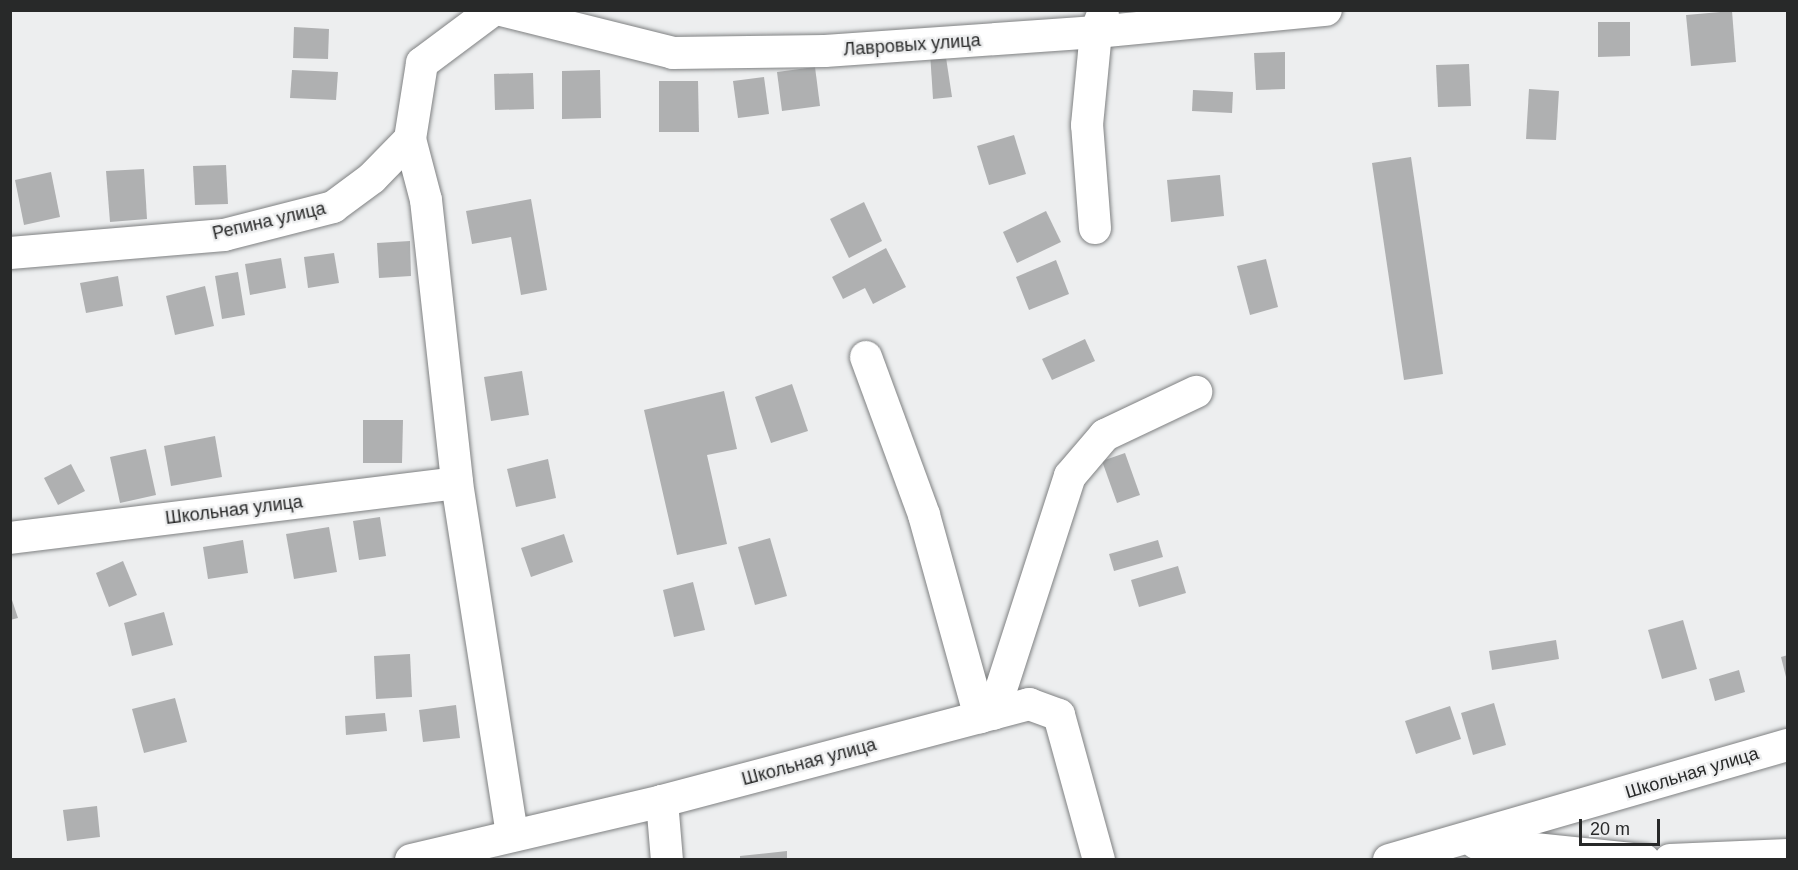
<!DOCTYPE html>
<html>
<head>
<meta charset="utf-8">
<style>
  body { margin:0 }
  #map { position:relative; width:1798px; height:870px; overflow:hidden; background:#edeeef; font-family:Arial,sans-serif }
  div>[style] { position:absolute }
  .building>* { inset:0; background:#afb0b1 }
  .roads { filter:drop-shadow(0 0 2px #7f8182) drop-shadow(0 0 2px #7f8182) }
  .minor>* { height:32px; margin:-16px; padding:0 16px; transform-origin:16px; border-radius:16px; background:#fff }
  span { translate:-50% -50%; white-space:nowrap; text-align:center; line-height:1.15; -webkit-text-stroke:4.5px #edeeef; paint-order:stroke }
  .street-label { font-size:18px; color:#282929 }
  .frame { position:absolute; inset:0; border:12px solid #282929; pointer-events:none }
  .scale { position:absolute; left:1579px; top:819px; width:81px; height:27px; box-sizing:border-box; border:3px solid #282929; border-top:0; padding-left:8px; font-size:18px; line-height:21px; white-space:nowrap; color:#282929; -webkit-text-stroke:4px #edeeef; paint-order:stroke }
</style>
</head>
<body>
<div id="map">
  <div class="building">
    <div style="clip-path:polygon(1732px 11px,1736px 62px,1691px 66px,1686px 15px)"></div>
    <div style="clip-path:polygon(1598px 22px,1630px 22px,1630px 56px,1598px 57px)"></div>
    <div style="clip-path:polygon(294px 27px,329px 29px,328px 59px,293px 58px)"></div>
    <div style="clip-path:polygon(945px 51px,952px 97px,933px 99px,930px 52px)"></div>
    <div style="clip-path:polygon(1285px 52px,1285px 89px,1256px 90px,1254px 53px)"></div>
    <div style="clip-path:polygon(1469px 64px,1471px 106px,1438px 107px,1436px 65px)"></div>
    <div style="clip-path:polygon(815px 67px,820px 106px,782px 111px,777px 72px)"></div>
    <div style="clip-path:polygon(292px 70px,338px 72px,336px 100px,290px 98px)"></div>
    <div style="clip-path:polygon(600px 70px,601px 118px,562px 119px,562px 71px)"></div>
    <div style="clip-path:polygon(533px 73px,534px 109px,495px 110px,494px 74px)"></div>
    <div style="clip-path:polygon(764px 77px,769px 114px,738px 118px,733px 81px)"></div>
    <div style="clip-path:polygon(659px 81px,698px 81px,699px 132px,659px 132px)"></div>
    <div style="clip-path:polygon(1529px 89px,1559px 91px,1556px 140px,1526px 139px)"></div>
    <div style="clip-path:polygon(1193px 90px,1233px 92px,1232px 113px,1192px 111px)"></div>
    <div style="clip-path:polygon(1014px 135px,1026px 174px,989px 185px,977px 146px)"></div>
    <div style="clip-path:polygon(1411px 157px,1443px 374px,1404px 380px,1372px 163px)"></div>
    <div style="clip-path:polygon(226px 165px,228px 204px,195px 205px,193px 166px)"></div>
    <div style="clip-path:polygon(144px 169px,147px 219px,110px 222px,106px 171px)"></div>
    <div style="clip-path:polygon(51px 172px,60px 217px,24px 225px,15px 180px)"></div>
    <div style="clip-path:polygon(1220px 175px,1224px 216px,1171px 222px,1167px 180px)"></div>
    <div style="clip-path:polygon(531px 199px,547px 290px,521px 295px,511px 237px,472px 244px,466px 211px)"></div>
    <div style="clip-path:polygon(864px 202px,882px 241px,849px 258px,830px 219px)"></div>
    <div style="clip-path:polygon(1046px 211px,1061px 242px,1017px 263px,1003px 232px)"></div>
    <div style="clip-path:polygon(410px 241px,411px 276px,379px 278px,377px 243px)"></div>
    <div style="clip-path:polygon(886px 248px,906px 287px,873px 304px,865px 288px,843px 299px,832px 277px)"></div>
    <div style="clip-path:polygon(334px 253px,339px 283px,308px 288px,304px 257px)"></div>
    <div style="clip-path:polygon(281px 258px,286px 288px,250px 295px,245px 264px)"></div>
    <div style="clip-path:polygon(1266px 259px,1278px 307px,1250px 315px,1237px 266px)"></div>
    <div style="clip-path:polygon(1056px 260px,1069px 294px,1029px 310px,1016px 277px)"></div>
    <div style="clip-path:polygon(238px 272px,245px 315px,222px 319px,215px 276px)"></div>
    <div style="clip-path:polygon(118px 276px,123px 306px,86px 313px,80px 283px)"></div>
    <div style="clip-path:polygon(205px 286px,214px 326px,175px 335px,166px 296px)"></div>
    <div style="clip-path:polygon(1085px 339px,1095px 361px,1052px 380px,1042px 359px)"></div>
    <div style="clip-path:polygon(522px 371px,529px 415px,491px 421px,484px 377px)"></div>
    <div style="clip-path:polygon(792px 384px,808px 431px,771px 443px,755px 397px)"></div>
    <div style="clip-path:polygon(724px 391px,737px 449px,707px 455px,727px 544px,677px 555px,644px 410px)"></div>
    <div style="clip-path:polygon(363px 420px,403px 420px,402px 463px,363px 463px)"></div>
    <div style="clip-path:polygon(215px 436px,222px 477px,171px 486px,164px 446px)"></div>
    <div style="clip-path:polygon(146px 449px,156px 495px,120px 503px,110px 457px)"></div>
    <div style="clip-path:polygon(1125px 453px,1140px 495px,1117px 503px,1102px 461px)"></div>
    <div style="clip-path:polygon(548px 459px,556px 498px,516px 507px,507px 469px)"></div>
    <div style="clip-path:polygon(71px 464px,85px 491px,58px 505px,44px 478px)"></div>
    <div style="clip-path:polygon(380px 517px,386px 556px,359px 560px,353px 521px)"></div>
    <div style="clip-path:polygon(329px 527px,337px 572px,294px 579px,286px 534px)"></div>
    <div style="clip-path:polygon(564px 534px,573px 562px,531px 577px,521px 548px)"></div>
    <div style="clip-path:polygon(770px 538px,787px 596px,755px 605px,738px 547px)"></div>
    <div style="clip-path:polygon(243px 540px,248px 573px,208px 579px,203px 547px)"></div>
    <div style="clip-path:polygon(1158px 540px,1163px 557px,1114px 571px,1109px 554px)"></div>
    <div style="clip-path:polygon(123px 561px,137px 595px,109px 607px,96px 573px)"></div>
    <div style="clip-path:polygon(1178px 566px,1186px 593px,1139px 607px,1131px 580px)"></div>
    <div style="clip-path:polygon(693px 582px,705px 630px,674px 637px,663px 590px)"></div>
    <div style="clip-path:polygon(10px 594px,18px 618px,10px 620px)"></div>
    <div style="clip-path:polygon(164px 612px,173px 645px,132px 656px,124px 623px)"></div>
    <div style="clip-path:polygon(1683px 620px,1697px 669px,1662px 679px,1648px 630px)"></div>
    <div style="clip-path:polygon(1556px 640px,1559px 659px,1492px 670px,1489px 651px)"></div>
    <div style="clip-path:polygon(410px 654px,412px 697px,376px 699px,374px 656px)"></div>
    <div style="clip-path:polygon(1788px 655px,1788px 681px,1787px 681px,1781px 657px)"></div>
    <div style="clip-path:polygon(1739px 670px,1745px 692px,1715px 701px,1709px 679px)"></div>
    <div style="clip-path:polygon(175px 698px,187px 742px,144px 753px,132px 709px)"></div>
    <div style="clip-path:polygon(1494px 703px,1506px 745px,1473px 755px,1461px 713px)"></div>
    <div style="clip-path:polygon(456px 705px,460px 738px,423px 742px,419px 710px)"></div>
    <div style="clip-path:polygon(1450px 706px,1461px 739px,1416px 754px,1405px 721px)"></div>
    <div style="clip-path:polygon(385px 713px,387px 731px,346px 735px,345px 716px)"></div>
    <div style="clip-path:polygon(97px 806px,100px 837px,67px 841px,63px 810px)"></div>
    <div style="clip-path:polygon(787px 851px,787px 860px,740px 860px,740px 856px)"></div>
  </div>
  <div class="roads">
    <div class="minor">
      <div style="left:501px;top:10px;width:177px;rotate:14deg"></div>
      <div style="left:673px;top:53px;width:152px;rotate:-0.8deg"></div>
      <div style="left:825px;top:51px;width:272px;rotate:-4deg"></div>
      <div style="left:1096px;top:32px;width:231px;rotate:-5.5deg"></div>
      <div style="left:410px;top:139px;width:63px;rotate:75.3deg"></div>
      <div style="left:426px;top:200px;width:285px;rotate:83.7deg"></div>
      <div style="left:457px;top:483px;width:356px;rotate:81.1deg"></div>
      <div style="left:1095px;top:228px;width:103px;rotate:-94.4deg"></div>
      <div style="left:1087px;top:125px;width:93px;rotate:-84.5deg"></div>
      <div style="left:1096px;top:32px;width:19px;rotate:-69deg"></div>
      <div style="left:10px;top:253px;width:215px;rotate:-4.8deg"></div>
      <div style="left:224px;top:235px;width:113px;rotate:-14.4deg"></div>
      <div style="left:333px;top:207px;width:49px;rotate:-36.6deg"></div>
      <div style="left:372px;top:178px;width:54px;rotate:-45.7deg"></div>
      <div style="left:410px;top:139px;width:77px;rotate:-81deg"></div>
      <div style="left:422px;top:63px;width:89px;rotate:-36.7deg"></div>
      <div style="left:866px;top:357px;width:168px;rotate:69.8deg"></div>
      <div style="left:924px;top:515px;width:210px;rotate:74.5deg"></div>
      <div style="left:10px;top:538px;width:450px;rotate:-7deg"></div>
      <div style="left:993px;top:714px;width:250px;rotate:-72.1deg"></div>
      <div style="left:1070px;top:476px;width:54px;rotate:-49.5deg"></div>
      <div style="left:1105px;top:435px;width:101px;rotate:-25.3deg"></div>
      <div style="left:662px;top:801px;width:59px;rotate:85.2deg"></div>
      <div style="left:1476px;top:843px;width:169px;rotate:5.8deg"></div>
      <div style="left:411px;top:860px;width:258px;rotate:-13.2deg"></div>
      <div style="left:662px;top:801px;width:380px;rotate:-14.8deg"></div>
      <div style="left:1029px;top:704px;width:32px;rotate:20deg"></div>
      <div style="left:1059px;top:715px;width:150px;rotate:74.6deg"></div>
      <div style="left:1389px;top:860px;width:415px;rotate:-16.1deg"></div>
      <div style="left:1670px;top:860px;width:118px;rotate:-2.4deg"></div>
    </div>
  </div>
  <div class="street-label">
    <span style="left:912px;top:45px;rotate:-4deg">Лавровых улица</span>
    <span style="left:269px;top:221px;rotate:-13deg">Репина улица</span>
    <span style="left:234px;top:510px;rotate:-7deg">Школьная улица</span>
    <span style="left:809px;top:762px;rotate:-15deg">Школьная улица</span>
    <span style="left:1692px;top:773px;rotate:-17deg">Школьная улица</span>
  </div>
  <div class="frame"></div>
  <div class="scale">20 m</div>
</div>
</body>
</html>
